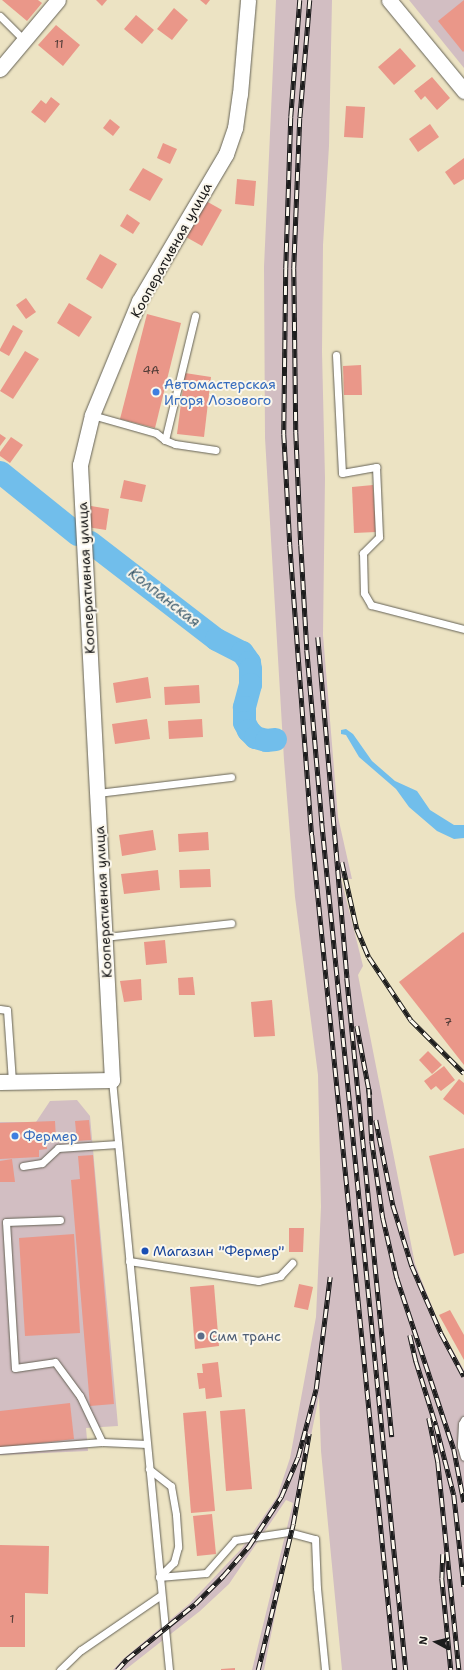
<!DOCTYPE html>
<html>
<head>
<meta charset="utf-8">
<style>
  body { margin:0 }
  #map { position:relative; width:464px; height:1670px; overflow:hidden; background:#ece3c3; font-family:"Shantell Sans",sans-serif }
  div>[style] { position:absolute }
  .industrial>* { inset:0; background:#d2bec2 }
  .water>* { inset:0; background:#71beeb }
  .river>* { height:23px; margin:-11.5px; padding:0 11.5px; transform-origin:11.5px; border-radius:11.5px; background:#71beeb }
  .building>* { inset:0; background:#ea9789 }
  .roads { filter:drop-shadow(0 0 1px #656256) drop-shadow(0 0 1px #656256) }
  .lane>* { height:7px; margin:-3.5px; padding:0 3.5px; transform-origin:3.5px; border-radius:3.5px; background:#fff }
  .street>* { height:15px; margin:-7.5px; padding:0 7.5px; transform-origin:7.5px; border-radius:7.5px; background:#fff }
  .rail>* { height:4.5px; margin-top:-2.25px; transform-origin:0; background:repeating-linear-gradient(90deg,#fbf7ec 0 9px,#1c1c1c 0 18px); box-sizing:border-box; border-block:1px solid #1c1c1c }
  .dots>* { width:11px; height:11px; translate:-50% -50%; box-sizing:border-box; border:2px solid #fbf7ec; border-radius:50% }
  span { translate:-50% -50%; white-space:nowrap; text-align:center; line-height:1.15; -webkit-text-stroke:4px #fbf7ec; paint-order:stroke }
  .number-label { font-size:12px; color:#503b37 }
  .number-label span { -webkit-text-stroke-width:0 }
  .street-label { font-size:14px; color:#1c1c1c }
  .shop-label { font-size:14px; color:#366cbe }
  .left { translate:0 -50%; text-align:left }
  .transit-label { font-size:14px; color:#164399 }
  .service-label { font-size:14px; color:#4e5e75 }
  .water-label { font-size:15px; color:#3e5d6f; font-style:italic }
  .north { position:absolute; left:416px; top:1622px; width:40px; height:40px; -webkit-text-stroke:3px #fbf7ec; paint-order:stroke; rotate:277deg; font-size:11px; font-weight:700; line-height:16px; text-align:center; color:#1c1c1c }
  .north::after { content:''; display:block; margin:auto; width:14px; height:18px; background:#1c1c1c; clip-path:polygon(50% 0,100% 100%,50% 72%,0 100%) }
</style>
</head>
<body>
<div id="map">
  <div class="industrial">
    <div style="clip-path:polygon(276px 0,332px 0,329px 146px,323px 245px,322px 352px,325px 478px,323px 635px,338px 817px,352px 879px,341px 878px,363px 966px,358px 975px,415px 1264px,442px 1331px,464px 1370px,464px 1670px,342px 1670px,321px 1451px,319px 1396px,264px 1670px,252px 1670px,293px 1503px,286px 1500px,229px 1584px,200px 1611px,125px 1670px,113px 1670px,123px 1659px,189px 1604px,242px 1548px,277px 1497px,290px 1458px,316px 1317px,321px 1207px,318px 1075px,295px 897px,284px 760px,265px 438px,264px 267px)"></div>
    <div style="clip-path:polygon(409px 0,464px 0,464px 68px)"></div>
    <div style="clip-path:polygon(77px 1100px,90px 1116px,118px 1426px,86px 1428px,88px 1451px,0 1455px,0 1122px,36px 1122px,50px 1101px)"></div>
  </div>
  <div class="water">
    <div style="clip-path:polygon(346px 729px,353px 734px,372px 761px,395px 781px,417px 791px,430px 810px,454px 825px,464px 825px,464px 838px,454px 839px,437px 831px,409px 807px,396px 789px,359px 757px,346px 735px,341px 734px,341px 730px)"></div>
  </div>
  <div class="river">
    <div style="left:0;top:472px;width:99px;rotate:38.8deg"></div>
    <div style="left:90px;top:542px;width:159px;rotate:37.6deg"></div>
    <div style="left:216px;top:639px;width:29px;rotate:27deg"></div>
    <div style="left:242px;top:652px;width:12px;rotate:55deg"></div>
    <div style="left:249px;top:662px;width:7px;rotate:82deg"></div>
    <div style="left:250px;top:669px;width:15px;rotate:90deg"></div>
    <div style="left:250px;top:684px;width:24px;rotate:105deg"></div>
    <div style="left:244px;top:707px;width:15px;rotate:90deg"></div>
    <div style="left:244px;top:722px;width:9px;rotate:63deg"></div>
    <div style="left:248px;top:730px;width:10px;rotate:45deg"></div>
    <div style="left:255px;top:737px;width:11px;rotate:15deg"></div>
    <div style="left:266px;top:740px;width:9px;rotate:-6deg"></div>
  </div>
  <div class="building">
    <div style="clip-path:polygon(2px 0,38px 0,42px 3px,27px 21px)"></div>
    <div style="clip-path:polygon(96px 0,107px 0,102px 6px)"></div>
    <div style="clip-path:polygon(200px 0,210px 0,206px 5px)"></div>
    <div style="clip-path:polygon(464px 0,464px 51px,463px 52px,438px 21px)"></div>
    <div style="clip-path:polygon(174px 8px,188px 20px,172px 40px,157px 29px)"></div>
    <div style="clip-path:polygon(136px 15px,154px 30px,142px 44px,124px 29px)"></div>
    <div style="clip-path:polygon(56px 25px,80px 45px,63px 66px,38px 45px)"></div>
    <div style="clip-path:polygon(400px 48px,416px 66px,394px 85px,378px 67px)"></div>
    <div style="clip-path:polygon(432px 77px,450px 98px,437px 110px,425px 96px,421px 100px,414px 91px)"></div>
    <div style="clip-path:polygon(51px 97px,60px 104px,45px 123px,31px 112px,41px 100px,46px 104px)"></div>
    <div style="clip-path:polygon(346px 106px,365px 107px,363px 138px,344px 137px)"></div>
    <div style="clip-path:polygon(110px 119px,120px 127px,113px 136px,103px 128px)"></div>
    <div style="clip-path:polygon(430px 124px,439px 137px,418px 152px,409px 139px)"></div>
    <div style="clip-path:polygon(163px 143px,177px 149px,170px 164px,157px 158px)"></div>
    <div style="clip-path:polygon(464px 158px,464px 179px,454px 185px,445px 172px)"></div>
    <div style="clip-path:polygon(143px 168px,163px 179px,150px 201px,129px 190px)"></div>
    <div style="clip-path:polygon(237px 179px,256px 181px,254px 206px,235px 204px)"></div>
    <div style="clip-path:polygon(206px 201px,222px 210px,202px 246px,186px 237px)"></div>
    <div style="clip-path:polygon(127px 214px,140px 223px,133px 234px,120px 226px)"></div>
    <div style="clip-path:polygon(100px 254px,117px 264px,102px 289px,86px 279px)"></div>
    <div style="clip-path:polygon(26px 298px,36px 312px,26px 319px,16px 305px)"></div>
    <div style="clip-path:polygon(69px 303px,92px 317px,79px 337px,57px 323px)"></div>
    <div style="clip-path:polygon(147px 314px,181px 323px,155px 428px,120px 419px)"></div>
    <div style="clip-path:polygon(13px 325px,23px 331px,9px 356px,0 351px,0 349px)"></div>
    <div style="clip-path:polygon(25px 351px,39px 359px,13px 399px,0 391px)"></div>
    <div style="clip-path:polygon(361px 365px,362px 395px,344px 395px,343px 366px)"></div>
    <div style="clip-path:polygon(185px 373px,211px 377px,204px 437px,177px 434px)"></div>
    <div style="clip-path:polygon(0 434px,6px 438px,0 446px)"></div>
    <div style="clip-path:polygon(11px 437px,23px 445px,10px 463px,0 456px,0 452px)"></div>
    <div style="clip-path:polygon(124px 480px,146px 485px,142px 502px,120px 498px)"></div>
    <div style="clip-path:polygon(373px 485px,376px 532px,354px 533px,352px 487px)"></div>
    <div style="clip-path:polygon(91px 506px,109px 509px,106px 530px,87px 527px)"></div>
    <div style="clip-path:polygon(148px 677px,151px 698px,116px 703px,113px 683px)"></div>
    <div style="clip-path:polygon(199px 685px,200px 703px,165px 705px,164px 687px)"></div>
    <div style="clip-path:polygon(147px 719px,150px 739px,115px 744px,112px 724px)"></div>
    <div style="clip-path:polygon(202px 719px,203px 737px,169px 739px,168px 721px)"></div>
    <div style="clip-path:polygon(153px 830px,156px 850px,122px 856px,119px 835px)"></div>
    <div style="clip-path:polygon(208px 832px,209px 850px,179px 852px,178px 834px)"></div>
    <div style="clip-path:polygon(210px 869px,211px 887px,180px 888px,179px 870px)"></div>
    <div style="clip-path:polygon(158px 870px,160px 890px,124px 894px,121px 874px)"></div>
    <div style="clip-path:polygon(463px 932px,464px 933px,464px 1065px,399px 982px)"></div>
    <div style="clip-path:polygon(165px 940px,167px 963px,146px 965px,144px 942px)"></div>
    <div style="clip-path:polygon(193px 977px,195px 995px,179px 995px,178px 978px)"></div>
    <div style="clip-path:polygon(141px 979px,142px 1000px,124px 1002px,120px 981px)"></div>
    <div style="clip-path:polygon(272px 1000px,275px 1036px,254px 1037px,251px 1002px)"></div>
    <div style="clip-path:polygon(428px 1051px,442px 1065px,432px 1074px,419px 1060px)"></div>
    <div style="clip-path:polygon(444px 1066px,455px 1080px,441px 1091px,436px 1086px,431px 1090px,424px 1081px)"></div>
    <div style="clip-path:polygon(459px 1079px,464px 1083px,464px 1115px,443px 1099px)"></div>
    <div style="clip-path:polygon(89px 1120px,91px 1140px,77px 1141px,75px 1121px)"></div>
    <div style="clip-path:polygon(55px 1121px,56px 1139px,46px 1139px,47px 1149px,39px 1150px,39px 1157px,0 1159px,0 1123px)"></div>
    <div style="clip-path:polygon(464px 1148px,464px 1253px,454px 1256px,429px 1156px)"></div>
    <div style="clip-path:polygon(93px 1155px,114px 1404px,90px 1406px,71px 1180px,80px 1179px,78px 1156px)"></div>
    <div style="clip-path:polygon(12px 1159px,15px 1182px,0 1182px,0 1161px)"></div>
    <div style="clip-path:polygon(289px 1228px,304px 1228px,303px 1252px,289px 1252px)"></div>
    <div style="clip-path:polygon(74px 1234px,80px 1333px,25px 1336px,19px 1238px)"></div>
    <div style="clip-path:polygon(299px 1284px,313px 1287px,308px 1310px,294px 1307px)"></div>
    <div style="clip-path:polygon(214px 1285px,219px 1346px,195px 1349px,190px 1287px)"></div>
    <div style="clip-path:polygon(450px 1310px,464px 1335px,464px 1360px,439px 1315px)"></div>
    <div style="clip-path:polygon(218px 1362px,222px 1397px,206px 1399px,205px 1388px,199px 1389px,197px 1373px,203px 1373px,202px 1364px)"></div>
    <div style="clip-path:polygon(70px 1403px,74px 1439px,0 1448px,0 1411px)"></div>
    <div style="clip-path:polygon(245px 1409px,252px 1489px,226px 1491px,220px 1411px)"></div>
    <div style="clip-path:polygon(206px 1411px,215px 1511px,191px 1513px,183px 1413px)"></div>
    <div style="clip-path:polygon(212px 1514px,216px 1554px,197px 1556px,193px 1516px)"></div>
    <div style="clip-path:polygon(0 1545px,49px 1546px,48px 1594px,25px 1593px,25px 1647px,0 1647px)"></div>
    <div style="clip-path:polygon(235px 1668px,235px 1670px,221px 1670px,221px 1669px)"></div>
  </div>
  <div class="roads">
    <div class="lane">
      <div style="left:0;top:16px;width:34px;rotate:45deg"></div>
      <div style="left:336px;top:355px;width:118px;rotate:87.1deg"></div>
      <div style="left:342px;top:473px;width:35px;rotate:-10deg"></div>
      <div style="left:376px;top:467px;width:70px;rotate:87.5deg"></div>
      <div style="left:379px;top:537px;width:23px;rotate:135deg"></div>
      <div style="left:363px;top:553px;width:40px;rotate:88.6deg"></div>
      <div style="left:364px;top:593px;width:14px;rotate:60deg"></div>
      <div style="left:371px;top:605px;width:96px;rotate:14.5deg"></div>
      <div style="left:92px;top:415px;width:66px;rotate:15.7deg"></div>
      <div style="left:156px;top:433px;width:11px;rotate:38deg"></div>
      <div style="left:165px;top:440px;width:128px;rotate:-76.4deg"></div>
      <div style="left:165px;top:440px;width:11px;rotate:22deg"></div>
      <div style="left:175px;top:444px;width:41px;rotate:8.3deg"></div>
      <div style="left:97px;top:793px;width:135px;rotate:-6.8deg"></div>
      <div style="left:105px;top:937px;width:127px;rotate:-6.3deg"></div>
      <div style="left:0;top:1009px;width:7px;rotate:8deg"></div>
      <div style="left:7px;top:1010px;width:72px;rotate:86deg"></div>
      <div style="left:112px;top:1080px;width:593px;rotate:84.48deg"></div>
      <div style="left:23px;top:1166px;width:19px;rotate:-9deg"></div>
      <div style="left:42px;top:1163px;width:22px;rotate:-43deg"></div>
      <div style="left:58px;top:1148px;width:60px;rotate:-3.8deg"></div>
      <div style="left:60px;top:1220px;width:54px;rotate:177.9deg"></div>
      <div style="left:6px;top:1222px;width:146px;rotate:86.5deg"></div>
      <div style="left:15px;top:1368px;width:40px;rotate:-8.5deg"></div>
      <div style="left:55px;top:1362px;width:42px;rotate:53.7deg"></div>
      <div style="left:80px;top:1396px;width:51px;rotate:64.4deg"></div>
      <div style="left:102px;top:1442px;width:45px;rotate:2.5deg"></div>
      <div style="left:129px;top:1261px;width:131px;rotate:8.8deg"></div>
      <div style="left:258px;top:1281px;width:23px;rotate:-13deg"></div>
      <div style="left:280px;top:1276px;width:18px;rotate:-47deg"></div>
      <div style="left:464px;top:1420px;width:4px;rotate:117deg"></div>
      <div style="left:462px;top:1424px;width:22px;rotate:93deg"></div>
      <div style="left:461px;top:1446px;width:11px;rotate:75deg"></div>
      <div style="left:0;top:1450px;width:102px;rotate:-4.5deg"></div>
      <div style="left:149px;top:1469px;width:28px;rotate:38deg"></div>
      <div style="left:171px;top:1486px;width:29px;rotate:80deg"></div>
      <div style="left:176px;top:1515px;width:32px;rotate:86deg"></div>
      <div style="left:178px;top:1547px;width:16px;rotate:105deg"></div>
      <div style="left:174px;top:1562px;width:21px;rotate:135deg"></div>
      <div style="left:159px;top:1577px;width:47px;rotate:-4.9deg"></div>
      <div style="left:206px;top:1573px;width:44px;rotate:-48.7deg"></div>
      <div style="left:235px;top:1540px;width:54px;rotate:-8.6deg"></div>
      <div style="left:288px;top:1532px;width:28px;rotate:15deg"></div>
      <div style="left:315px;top:1539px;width:49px;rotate:87.7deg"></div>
      <div style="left:317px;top:1588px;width:82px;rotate:84.4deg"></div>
      <div style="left:60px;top:1670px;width:29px;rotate:-44deg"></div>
      <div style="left:81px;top:1650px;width:97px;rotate:-34.5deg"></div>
    </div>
    <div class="street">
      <div style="left:389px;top:0;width:118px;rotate:50.5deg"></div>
      <div style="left:0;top:69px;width:90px;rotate:-50deg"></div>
      <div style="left:0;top:1082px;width:112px;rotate:-1deg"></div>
      <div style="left:112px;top:1080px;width:616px;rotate:-92.98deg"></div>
      <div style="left:80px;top:465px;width:51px;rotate:-76.5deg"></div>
      <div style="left:92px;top:415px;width:123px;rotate:-67.6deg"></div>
      <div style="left:139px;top:301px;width:171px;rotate:-59.4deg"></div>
      <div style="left:226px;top:154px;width:28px;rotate:-71deg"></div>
      <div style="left:235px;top:128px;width:34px;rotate:-82deg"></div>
      <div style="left:240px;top:94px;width:94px;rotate:-85.1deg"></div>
    </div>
  </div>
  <div class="rail">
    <div style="left:300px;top:0;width:117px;rotate:94.4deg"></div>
    <div style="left:291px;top:117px;width:151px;rotate:91.9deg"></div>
    <div style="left:286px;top:268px;width:166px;rotate:90.7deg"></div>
    <div style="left:284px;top:434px;width:111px;rotate:86.9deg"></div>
    <div style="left:290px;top:545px;width:291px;rotate:85.7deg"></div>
    <div style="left:312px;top:835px;width:839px;rotate:84.32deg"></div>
    <div style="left:310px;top:0;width:118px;rotate:94.8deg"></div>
    <div style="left:300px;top:118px;width:150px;rotate:92.3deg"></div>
    <div style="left:294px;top:268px;width:164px;rotate:89.3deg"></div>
    <div style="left:296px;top:432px;width:113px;rotate:87.5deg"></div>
    <div style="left:301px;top:545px;width:105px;rotate:86.7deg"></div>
    <div style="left:307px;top:650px;width:174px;rotate:85deg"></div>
    <div style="left:322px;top:823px;width:851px;rotate:84.34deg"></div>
    <div style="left:318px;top:637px;width:342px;rotate:85.1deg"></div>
    <div style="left:347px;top:978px;width:461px;rotate:84.4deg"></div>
    <div style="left:342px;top:862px;width:69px;rotate:77.4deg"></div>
    <div style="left:357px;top:929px;width:30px;rotate:67deg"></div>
    <div style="left:369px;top:957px;width:76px;rotate:56.3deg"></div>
    <div style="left:411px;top:1020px;width:75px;rotate:45deg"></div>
    <div style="left:357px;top:1026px;width:70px;rotate:79.3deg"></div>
    <div style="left:369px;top:1089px;width:52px;rotate:86.7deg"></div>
    <div style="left:372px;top:1141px;width:78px;rotate:81.9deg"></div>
    <div style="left:383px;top:1218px;width:62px;rotate:76.9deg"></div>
    <div style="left:397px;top:1278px;width:180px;rotate:71.6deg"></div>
    <div style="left:454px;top:1449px;width:54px;rotate:79.3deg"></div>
    <div style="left:376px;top:1120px;width:87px;rotate:78.7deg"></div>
    <div style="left:393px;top:1205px;width:64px;rotate:72.7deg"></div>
    <div style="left:412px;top:1266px;width:73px;rotate:66.6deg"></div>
    <div style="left:441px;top:1333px;width:49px;rotate:61.9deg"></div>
    <div style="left:410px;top:1335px;width:27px;rotate:77deg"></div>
    <div style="left:416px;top:1361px;width:67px;rotate:72.6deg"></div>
    <div style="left:436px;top:1425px;width:72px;rotate:75.6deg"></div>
    <div style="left:454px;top:1495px;width:92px;rotate:83.7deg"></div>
    <div style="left:429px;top:1418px;width:45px;rotate:78.4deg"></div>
    <div style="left:438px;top:1462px;width:209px;rotate:84.2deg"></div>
    <div style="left:443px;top:1554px;width:24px;rotate:92deg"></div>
    <div style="left:442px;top:1578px;width:92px;rotate:84.4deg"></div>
    <div style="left:117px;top:1670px;width:15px;rotate:-48deg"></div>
    <div style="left:127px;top:1659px;width:87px;rotate:-39deg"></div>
    <div style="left:195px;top:1604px;width:40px;rotate:-45deg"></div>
    <div style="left:223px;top:1576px;width:40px;rotate:-49deg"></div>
    <div style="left:249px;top:1546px;width:59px;rotate:-56.9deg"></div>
    <div style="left:281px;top:1497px;width:43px;rotate:-67deg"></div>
    <div style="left:298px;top:1457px;width:70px;rotate:-75.2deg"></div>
    <div style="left:316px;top:1389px;width:113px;rotate:-82.9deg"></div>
    <div style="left:258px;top:1670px;width:150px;rotate:-76.5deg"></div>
    <div style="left:293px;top:1524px;width:92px;rotate:-80deg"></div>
  </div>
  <div class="dots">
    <div style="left:156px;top:392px;background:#3f7fe0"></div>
    <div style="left:15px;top:1136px;background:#3f7fe0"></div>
    <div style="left:145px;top:1251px;background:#1a4fb4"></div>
    <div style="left:201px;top:1336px;background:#5c6f8a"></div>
  </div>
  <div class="number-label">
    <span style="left:59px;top:45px">11</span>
    <span style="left:151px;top:371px">4А</span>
    <span style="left:448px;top:1023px">7</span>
    <span style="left:12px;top:1620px">1</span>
  </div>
  <div class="street-label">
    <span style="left:171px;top:250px;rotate:-61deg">Кооперативная улица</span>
    <span style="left:86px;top:578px;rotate:-93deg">Кооперативная улица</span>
    <span style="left:103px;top:902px;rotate:-93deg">Кооперативная улица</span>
  </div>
  <div class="shop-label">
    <span class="left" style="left:164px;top:392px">Автомастерская<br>Игоря Лозового</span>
    <span class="left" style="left:23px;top:1136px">Фермер</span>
  </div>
  <div class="transit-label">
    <span class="left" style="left:153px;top:1251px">Магазин "Фермер"</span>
  </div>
  <div class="service-label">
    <span class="left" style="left:209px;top:1336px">Сим транс</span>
  </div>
  <div class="water-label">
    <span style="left:164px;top:598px;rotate:38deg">Колпанская</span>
  </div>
  <div class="north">N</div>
</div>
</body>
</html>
